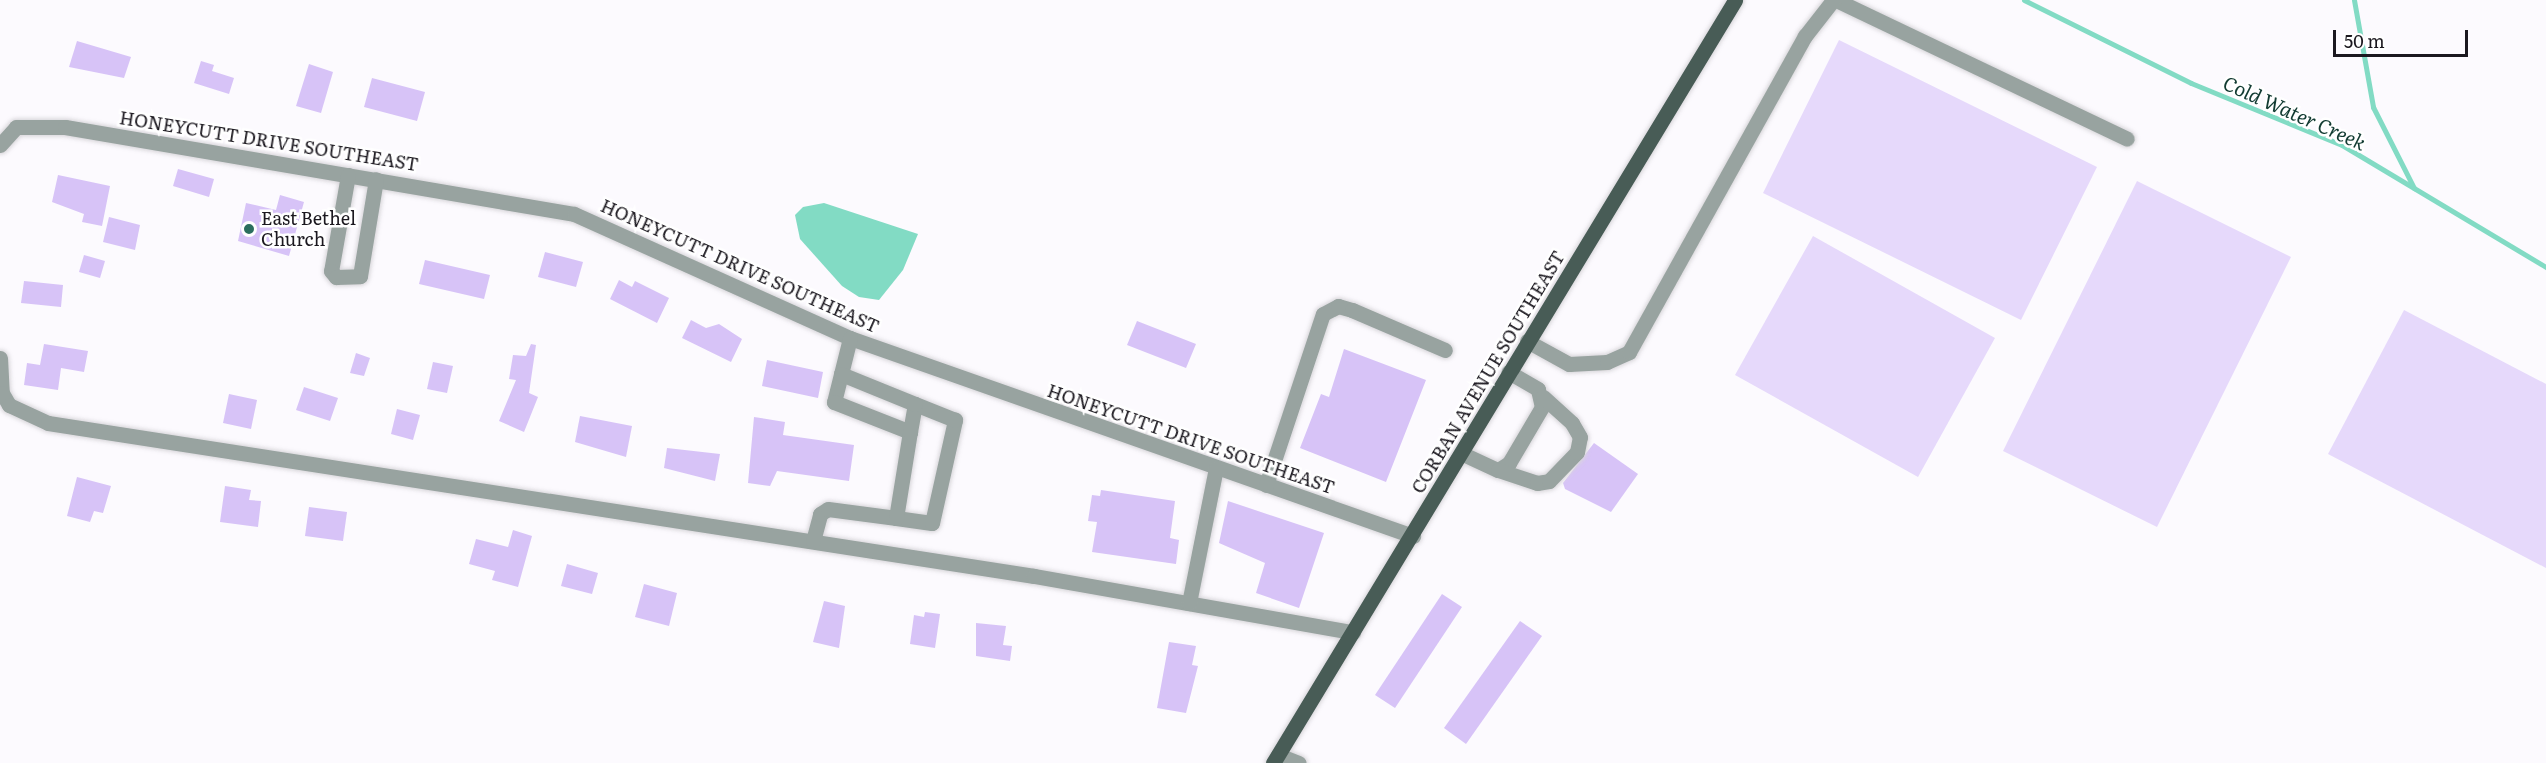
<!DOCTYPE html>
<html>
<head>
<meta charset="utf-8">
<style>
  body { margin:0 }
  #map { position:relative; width:2546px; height:763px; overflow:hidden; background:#fcfafe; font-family:Literata,serif }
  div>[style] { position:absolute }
  .green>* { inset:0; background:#e6d9fb }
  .water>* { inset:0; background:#82dbc4 }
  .stream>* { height:5px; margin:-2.5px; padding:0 2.5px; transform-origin:2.5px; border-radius:2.5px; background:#82dbc4 }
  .building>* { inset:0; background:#d7c3f7 }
  .roads { filter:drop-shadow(0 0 2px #d8d6da) drop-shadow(0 0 2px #d8d6da) }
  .minor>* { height:15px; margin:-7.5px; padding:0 7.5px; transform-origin:7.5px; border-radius:7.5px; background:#98a3a0 }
  .major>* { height:15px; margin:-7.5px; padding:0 7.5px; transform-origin:7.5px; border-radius:7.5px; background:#485c56 }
  .dots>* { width:16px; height:16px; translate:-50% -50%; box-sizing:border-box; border:3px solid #fff; border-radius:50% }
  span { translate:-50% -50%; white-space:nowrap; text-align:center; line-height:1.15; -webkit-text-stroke:5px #fff; paint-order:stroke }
  .street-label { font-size:18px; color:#1b181f }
  .poi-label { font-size:18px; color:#1b181f }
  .left { translate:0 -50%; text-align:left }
  .water-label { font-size:20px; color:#123b32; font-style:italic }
  .scale { position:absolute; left:2333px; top:30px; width:135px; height:27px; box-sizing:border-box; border:3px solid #1b181f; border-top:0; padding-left:8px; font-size:18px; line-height:21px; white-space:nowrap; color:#1b181f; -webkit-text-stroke:4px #fff; paint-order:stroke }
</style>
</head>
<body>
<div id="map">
  <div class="green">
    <div style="clip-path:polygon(1839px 40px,2097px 167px,2021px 320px,1763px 193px)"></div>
    <div style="clip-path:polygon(2137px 181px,2291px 257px,2157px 527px,2003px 451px)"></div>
    <div style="clip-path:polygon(1813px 236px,1995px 338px,1918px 477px,1735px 375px)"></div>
    <div style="clip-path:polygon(2404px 310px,2546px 384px,2546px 568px,2328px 454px)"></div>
  </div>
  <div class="water">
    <div style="clip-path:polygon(824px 203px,918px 234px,903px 270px,879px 300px,859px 297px,842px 286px,800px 239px,795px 215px,803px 207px)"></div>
  </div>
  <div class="stream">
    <div style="left:2024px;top:0;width:186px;rotate:26.4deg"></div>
    <div style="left:2191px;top:83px;width:163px;rotate:22.3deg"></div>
    <div style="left:2342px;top:145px;width:238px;rotate:30.9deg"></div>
    <div style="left:2354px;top:0;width:109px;rotate:79.9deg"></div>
    <div style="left:2373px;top:107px;width:91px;rotate:63.2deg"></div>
  </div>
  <div class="building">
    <div style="clip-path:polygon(77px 41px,131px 57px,124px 78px,69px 67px)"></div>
    <div style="clip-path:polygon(201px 61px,214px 65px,212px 71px,234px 78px,229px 94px,194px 83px)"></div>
    <div style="clip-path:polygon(309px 64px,333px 72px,321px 113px,296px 106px)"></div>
    <div style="clip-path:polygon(372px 78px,425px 92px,417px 121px,364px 107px)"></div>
    <div style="clip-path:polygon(178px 169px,214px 179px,209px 197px,173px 186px)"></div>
    <div style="clip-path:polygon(58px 175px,110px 186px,102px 226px,82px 222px,84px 214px,52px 202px)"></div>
    <div style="clip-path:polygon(280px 195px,304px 202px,289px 256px,238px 241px,246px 203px,276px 210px)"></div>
    <div style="clip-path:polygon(109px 217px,140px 225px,135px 250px,103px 242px)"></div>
    <div style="clip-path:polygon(545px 252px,583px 262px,576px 287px,538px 277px)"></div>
    <div style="clip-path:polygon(84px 255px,105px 261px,100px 278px,79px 272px)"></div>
    <div style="clip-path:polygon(425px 260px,490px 275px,484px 299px,419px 284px)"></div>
    <div style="clip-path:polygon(619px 280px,632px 287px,635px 281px,669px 298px,657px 323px,610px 299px)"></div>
    <div style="clip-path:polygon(24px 281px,63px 285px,61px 307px,21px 303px)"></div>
    <div style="clip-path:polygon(691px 320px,706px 328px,719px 324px,742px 339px,731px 362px,682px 338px)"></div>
    <div style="clip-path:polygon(1137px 321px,1196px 344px,1186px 368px,1127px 345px)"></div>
    <div style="clip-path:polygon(44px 344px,88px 351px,84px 372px,61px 368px,58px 390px,24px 385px,27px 363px,40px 365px)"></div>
    <div style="clip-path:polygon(531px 344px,536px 345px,529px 393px,538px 397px,524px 432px,499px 421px,516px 380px,509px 379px,513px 355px,526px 356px)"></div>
    <div style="clip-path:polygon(1344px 349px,1426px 380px,1386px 482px,1300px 448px,1321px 394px,1329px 397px)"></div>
    <div style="clip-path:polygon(356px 353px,370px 358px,364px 376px,350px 373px)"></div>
    <div style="clip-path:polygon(767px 360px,823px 372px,818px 398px,762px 386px)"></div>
    <div style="clip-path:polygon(433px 362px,453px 366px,447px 393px,427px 389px)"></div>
    <div style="clip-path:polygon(304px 387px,338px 398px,330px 421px,296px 410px)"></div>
    <div style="clip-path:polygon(229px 394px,257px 400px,251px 429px,223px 423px)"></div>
    <div style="clip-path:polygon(397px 409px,420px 415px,413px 440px,391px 434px)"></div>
    <div style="clip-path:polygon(580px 416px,632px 426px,626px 457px,575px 442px)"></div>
    <div style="clip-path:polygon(754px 417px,785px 422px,783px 435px,854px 445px,849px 481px,777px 471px,770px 486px,748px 483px)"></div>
    <div style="clip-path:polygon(1594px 443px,1638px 474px,1611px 512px,1565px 489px,1563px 483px)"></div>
    <div style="clip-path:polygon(667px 448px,720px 454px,715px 481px,664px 468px)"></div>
    <div style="clip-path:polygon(77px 477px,111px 486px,103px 513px,94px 511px,90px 522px,67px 516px)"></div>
    <div style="clip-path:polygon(225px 486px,251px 490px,249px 500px,261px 501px,258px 527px,220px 522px)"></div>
    <div style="clip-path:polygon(1101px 490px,1175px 501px,1170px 538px,1179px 540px,1176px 564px,1092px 552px,1097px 522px,1088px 521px,1092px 495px,1100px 496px)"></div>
    <div style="clip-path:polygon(1228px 501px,1324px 533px,1299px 608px,1256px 593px,1265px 563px,1219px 543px)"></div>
    <div style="clip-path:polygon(309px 507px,347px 512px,343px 541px,305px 536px)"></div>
    <div style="clip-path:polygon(513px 530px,532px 536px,518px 587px,492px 580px,495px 571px,469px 564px,476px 539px,508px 547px)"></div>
    <div style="clip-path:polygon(567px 564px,598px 573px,592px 594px,561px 586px)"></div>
    <div style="clip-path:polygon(644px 584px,677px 593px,669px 626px,635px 617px)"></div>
    <div style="clip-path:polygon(1442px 594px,1462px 607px,1395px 708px,1375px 695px)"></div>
    <div style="clip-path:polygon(824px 601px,845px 606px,839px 648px,813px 642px)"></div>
    <div style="clip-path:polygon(925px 612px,940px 614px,935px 648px,910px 644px,914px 615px,924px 617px)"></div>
    <div style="clip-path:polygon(1520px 621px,1542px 636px,1466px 744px,1444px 728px)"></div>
    <div style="clip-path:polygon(976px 623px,1006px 626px,1003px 645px,1012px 646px,1010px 661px,976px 656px)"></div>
    <div style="clip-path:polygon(1169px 642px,1196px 646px,1192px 665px,1198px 666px,1186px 713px,1157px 708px)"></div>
  </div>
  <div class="roads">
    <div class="minor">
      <div style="left:1836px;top:0;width:322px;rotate:25.5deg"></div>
      <div style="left:0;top:145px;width:24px;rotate:-48deg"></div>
      <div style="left:16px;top:127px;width:49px"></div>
      <div style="left:65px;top:127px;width:516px;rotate:9.7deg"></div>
      <div style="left:574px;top:214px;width:303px;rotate:24.2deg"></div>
      <div style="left:850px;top:338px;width:597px;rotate:19.38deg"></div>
      <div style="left:348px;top:175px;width:97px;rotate:100deg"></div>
      <div style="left:331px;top:271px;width:8px;rotate:50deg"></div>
      <div style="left:336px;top:277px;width:24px;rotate:-2deg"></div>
      <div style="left:360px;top:276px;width:98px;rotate:-80.6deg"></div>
      <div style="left:850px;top:338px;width:66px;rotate:104deg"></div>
      <div style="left:834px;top:402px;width:82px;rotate:21.5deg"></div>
      <div style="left:1527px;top:341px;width:48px;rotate:28.7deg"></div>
      <div style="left:1569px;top:364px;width:38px;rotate:-3deg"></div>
      <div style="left:1607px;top:362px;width:24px;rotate:-24deg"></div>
      <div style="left:1629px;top:352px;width:362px;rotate:-60.9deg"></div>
      <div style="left:1805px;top:36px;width:46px;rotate:-52.1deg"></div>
      <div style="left:0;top:358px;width:35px;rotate:87deg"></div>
      <div style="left:2px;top:393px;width:14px;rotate:60deg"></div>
      <div style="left:9px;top:405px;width:43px;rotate:24.8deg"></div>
      <div style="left:48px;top:423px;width:998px;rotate:8.82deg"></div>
      <div style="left:1034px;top:576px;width:324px;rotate:10deg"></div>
      <div style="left:1463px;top:454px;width:38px;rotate:25deg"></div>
      <div style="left:1498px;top:470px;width:13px;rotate:-32deg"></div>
      <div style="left:1509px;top:463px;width:65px;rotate:-59.5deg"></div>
      <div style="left:1542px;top:407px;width:18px;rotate:-103deg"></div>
      <div style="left:1538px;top:389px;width:34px;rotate:-150deg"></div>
      <div style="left:1498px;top:470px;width:41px;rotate:18.4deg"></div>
      <div style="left:1537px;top:483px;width:12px;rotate:-9deg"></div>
      <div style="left:1549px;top:481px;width:40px;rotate:-46deg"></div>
      <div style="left:1577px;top:452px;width:15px;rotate:-79deg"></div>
      <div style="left:1580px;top:437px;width:16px;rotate:-120deg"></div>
      <div style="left:1572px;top:423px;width:39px;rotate:-138deg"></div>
      <div style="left:1266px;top:485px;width:180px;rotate:-71.6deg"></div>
      <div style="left:1323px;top:314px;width:17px;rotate:-28deg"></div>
      <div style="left:1338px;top:306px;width:15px;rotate:16deg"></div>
      <div style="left:1352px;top:310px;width:101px;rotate:23.3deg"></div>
      <div style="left:896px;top:518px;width:36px;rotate:8deg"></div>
      <div style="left:932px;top:523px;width:106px;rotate:-77.4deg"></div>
      <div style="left:955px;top:420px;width:43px;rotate:-158.2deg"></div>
      <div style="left:813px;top:541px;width:28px;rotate:-75deg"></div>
      <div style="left:820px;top:514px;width:9px;rotate:-32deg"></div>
      <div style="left:828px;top:509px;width:69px;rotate:7.5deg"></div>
      <div style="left:896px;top:518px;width:87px;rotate:-80.8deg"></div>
      <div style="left:910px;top:432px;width:28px;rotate:-80deg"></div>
      <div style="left:915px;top:404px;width:80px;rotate:-157.9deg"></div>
      <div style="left:1189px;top:603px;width:138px;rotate:-78.7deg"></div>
      <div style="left:1278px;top:755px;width:22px;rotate:21deg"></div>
    </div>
    <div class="major">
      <div style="left:1273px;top:763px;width:892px;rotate:-58.8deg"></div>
    </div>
  </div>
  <div class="dots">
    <div style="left:249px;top:229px;background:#2b6e5e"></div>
  </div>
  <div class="street-label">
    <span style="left:269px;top:141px;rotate:9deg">HONEYCUTT DRIVE SOUTHEAST</span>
    <span style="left:740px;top:266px;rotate:24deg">HONEYCUTT DRIVE SOUTHEAST</span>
    <span style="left:1488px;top:372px;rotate:-59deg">CORBAN AVENUE SOUTHEAST</span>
    <span style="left:1191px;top:439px;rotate:19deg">HONEYCUTT DRIVE SOUTHEAST</span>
  </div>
  <div class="poi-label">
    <span class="left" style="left:261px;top:229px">East Bethel<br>Church</span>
  </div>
  <div class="water-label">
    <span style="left:2295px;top:112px;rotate:24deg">Cold Water Creek</span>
  </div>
  <div class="scale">50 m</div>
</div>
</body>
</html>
